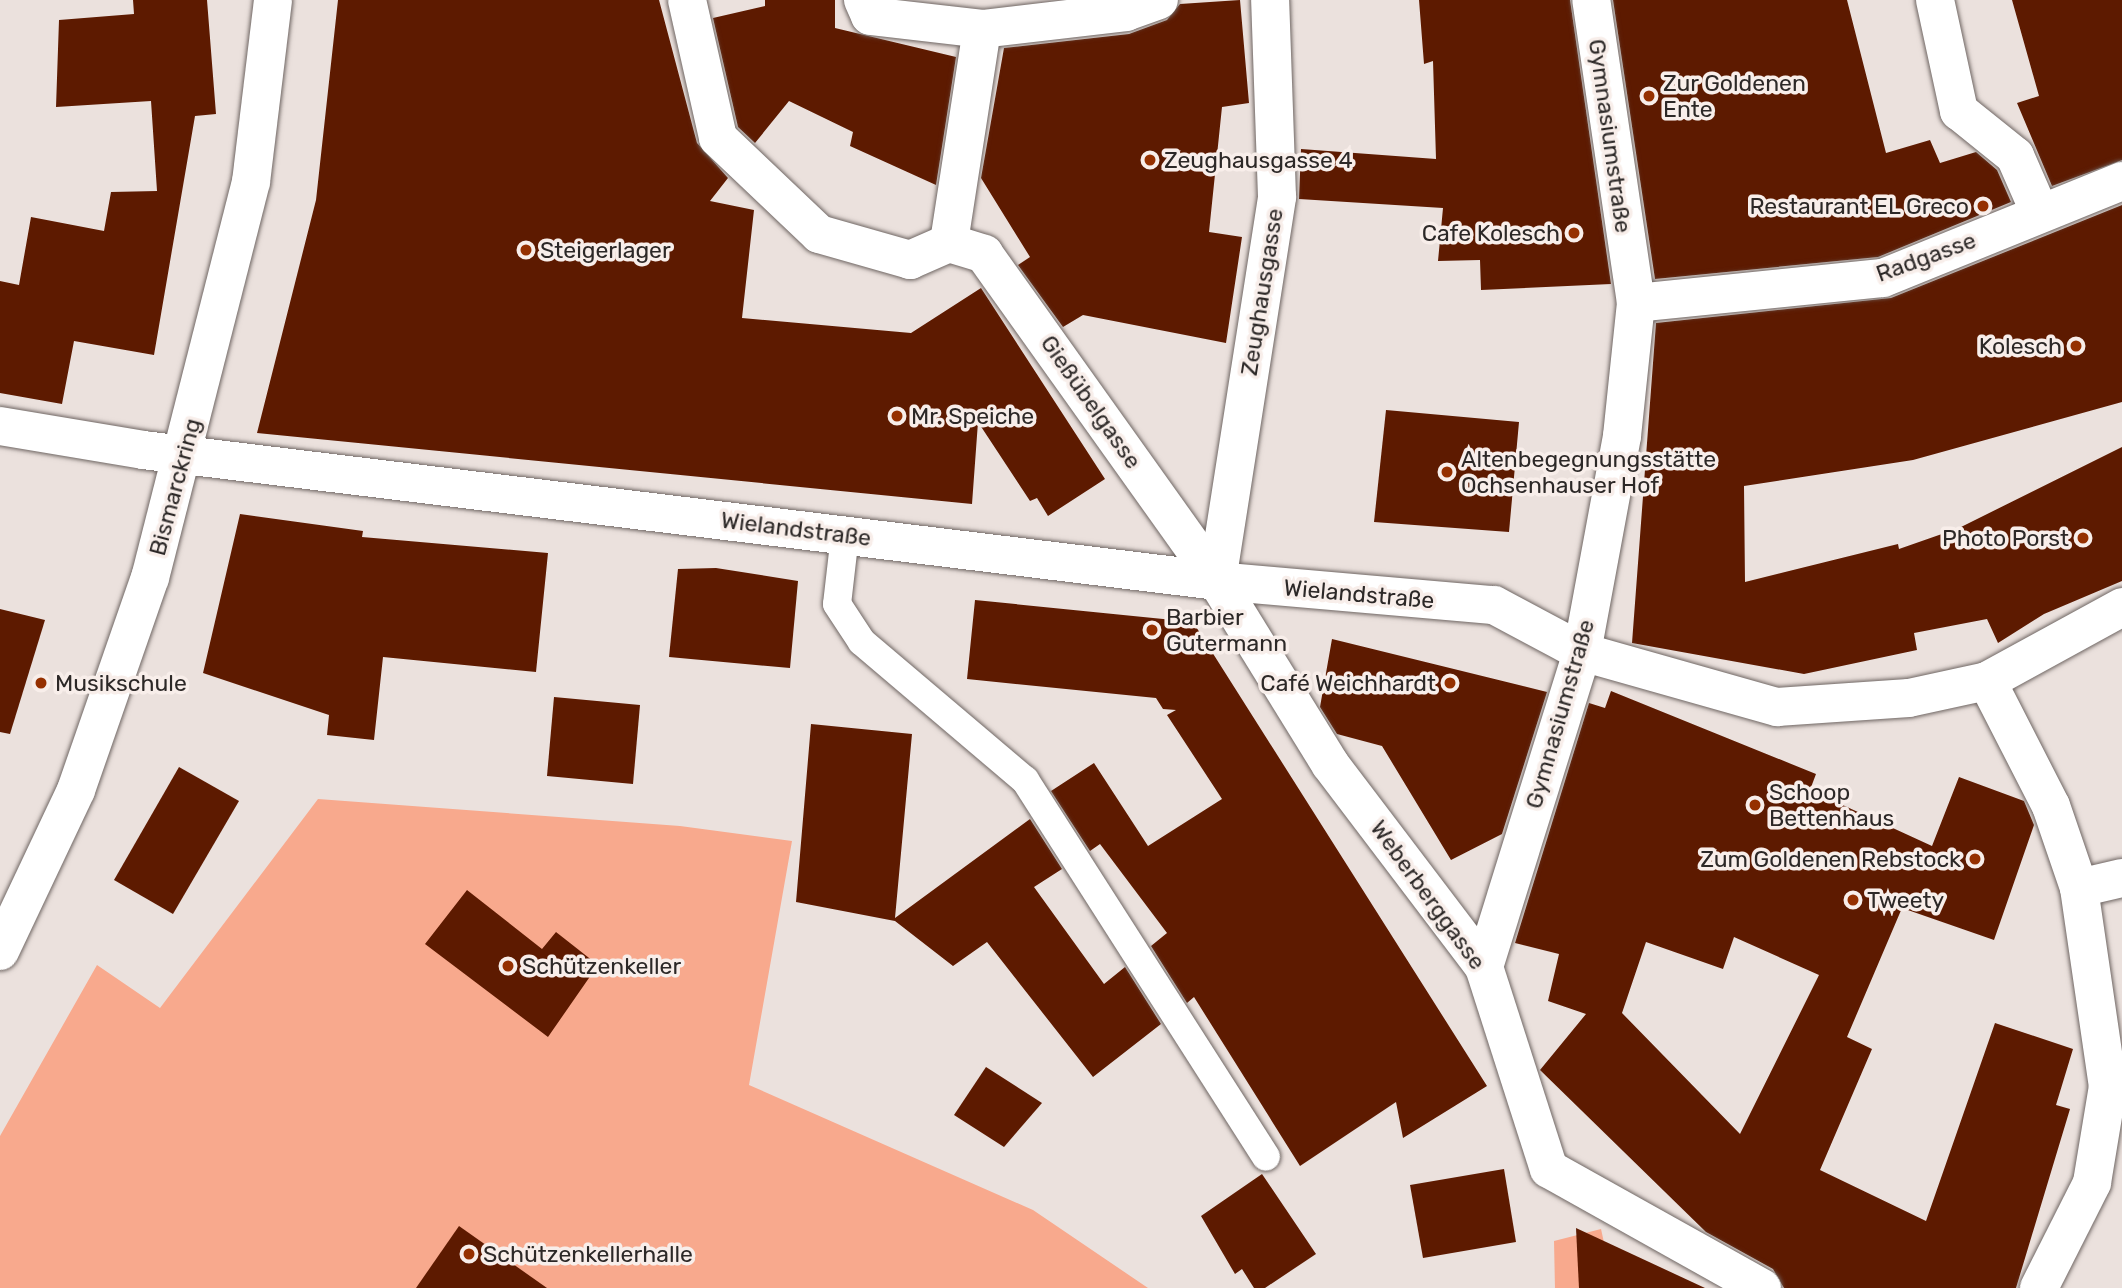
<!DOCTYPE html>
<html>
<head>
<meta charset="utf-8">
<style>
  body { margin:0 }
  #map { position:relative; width:2122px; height:1288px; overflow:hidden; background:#ebe1dd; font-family:Rubik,sans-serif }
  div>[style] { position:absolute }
  .green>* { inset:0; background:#f8a98d }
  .building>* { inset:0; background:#5d1a00 }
  .roads { filter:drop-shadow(0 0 2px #6f6663) drop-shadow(0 0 2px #6f6663) }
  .service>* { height:28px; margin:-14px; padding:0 14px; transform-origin:14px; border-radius:14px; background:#fff }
  .pedestrian>* { height:38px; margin:-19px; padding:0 19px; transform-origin:19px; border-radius:19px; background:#fff }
  .minor>* { height:38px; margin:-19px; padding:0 19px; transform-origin:19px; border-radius:19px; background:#fff }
  .secondary>* { height:38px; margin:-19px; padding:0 19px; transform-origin:19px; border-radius:19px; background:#fff }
  .dots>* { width:19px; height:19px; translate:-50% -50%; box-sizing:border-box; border:4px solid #f8eeea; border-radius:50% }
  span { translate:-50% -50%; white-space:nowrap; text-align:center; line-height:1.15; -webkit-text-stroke:7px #f8eeea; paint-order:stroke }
  .poi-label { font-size:23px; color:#2c2827 }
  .left { translate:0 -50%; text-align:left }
  .right { translate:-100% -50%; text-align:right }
  .street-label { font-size:23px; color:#2c2827 }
</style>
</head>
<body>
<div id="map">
  <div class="green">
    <div style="clip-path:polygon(318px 799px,680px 826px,792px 841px,749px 1085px,1033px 1210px,1148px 1288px,0 1288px,0 1136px,97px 965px,160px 1008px)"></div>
    <div style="clip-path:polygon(1601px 1229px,1614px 1288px,1555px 1288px,1554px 1241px)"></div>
  </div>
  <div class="building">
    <div style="clip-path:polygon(133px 0,207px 0,216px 114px,195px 116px,154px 355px,74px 341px,62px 404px,0 393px,0 281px,19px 285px,31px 217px,104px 231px,111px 192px,157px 191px,151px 101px,56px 107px,59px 20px,134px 14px)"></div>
    <div style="clip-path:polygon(338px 0,659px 0,697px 143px,728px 178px,710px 201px,754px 210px,742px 318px,911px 333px,981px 288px,1105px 479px,1048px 516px,1037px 498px,1030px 501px,978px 422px,972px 504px,257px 433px,316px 200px)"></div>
    <div style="clip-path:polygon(765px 0,835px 0,835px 28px,956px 57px,936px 185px,850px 146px,853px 132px,789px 101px,755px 143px,738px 127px,713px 18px,765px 6px)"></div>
    <div style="clip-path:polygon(1240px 0,1249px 103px,1222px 107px,1209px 232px,1242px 237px,1226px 343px,1083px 315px,1063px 327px,1018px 265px,1030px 257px,981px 178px,1004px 48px,1129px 34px,1167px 20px,1180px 4px)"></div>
    <div style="clip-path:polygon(1419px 0,1570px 0,1611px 284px,1481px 290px,1480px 260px,1438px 261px,1443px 208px,1299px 199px,1301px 149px,1436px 159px,1433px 61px,1424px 64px)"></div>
    <div style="clip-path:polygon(1613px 0,1847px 0,1886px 153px,1930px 140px,1940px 163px,1976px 152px,1997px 170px,2011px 202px,1878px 257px,1655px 279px)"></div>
    <div style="clip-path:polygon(2012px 0,2122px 0,2122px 160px,2052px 186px,2017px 103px,2039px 96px)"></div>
    <div style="clip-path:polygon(2122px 205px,2122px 402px,1913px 460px,1744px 486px,1745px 582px,1898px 544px,1899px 549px,1959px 528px,2122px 447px,2122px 581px,2044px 614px,1998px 643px,1987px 619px,1914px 633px,1917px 650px,1804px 674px,1632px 643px,1656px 323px,1891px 298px)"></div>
    <div style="clip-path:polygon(1386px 410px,1519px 422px,1509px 532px,1374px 522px)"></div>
    <div style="clip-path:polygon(240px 514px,363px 531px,362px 537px,548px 553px,536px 672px,383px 657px,374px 740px,327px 735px,329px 715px,203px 673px)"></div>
    <div style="clip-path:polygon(716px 568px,798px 581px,790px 668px,669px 657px,678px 569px)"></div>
    <div style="clip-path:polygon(975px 600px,1193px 622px,1487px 1086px,1403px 1138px,1396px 1102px,1300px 1166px,1194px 997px,1187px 1003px,1151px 946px,1167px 933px,1100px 844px,1090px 851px,1051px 791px,1094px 763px,1148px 846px,1222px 799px,1167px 715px,1176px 710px,1163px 709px,1156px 698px,967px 679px)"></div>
    <div style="clip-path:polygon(0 609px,45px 620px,10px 734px,0 732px)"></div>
    <div style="clip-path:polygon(1332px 639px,1547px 692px,1502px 834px,1451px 860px,1382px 746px,1337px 734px,1320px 707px)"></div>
    <div style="clip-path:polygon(evenodd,1611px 691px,1816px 774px,1810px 790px,1932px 846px,1959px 777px,2024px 801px,2034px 825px,1994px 940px,1902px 908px,1847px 1037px,1872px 1049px,1820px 1170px,1926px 1221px,1995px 1023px,2073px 1049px,2056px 1105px,2070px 1109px,2016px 1288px,1784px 1288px,1773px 1269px,1706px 1232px,1540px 1070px,1586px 1014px,1548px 1001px,1559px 954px,1515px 943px,1589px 703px,1605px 708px,1611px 691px,1734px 937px,1819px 975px,1740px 1134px,1622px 1013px,1646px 942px,1723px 969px,1734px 937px)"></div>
    <div style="clip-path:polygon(554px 697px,640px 705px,633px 784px,547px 776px)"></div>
    <div style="clip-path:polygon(811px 724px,912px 734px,895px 918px,1030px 819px,1062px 869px,1034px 887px,1104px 984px,1125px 967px,1161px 1024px,1093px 1077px,987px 942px,953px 966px,895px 921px,796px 902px)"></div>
    <div style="clip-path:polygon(179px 767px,239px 801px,173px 914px,114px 880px)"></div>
    <div style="clip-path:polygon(467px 890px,542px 949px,556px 932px,598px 965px,548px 1037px,425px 944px)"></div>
    <div style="clip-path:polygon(986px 1067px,1042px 1103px,1004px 1147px,954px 1115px)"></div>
    <div style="clip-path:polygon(1504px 1169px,1516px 1242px,1423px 1258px,1410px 1185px)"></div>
    <div style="clip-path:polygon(1262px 1174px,1316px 1254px,1265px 1288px,1254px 1288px,1242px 1269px,1235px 1274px,1201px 1216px)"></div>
    <div style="clip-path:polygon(459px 1226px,547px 1288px,416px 1288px)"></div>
    <div style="clip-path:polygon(1576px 1228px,1705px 1288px,1579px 1288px)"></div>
  </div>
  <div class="roads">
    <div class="service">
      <div style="left:845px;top:535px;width:69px;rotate:96.6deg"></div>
      <div style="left:837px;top:604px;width:45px;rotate:56.7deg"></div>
      <div style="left:862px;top:642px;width:214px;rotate:40.3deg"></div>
      <div style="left:1025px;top:780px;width:447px;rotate:57.4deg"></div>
    </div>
    <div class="pedestrian">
      <div style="left:687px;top:0;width:141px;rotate:77.3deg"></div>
      <div style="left:718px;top:138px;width:139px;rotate:43.5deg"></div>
      <div style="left:819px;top:234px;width:95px;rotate:15.9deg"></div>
      <div style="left:910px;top:260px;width:43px;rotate:-23.6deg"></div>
      <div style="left:1935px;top:0;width:114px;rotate:77.8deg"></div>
      <div style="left:1959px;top:111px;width:72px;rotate:38.8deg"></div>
      <div style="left:2015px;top:156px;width:62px;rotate:66.3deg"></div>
      <div style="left:1636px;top:303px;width:248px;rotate:-5.8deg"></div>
      <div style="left:1883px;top:278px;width:258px;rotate:-22.1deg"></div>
    </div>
    <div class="minor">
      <div style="left:863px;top:0;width:17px;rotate:66deg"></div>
      <div style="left:870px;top:16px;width:113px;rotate:6.6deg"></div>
      <div style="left:982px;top:29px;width:145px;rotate:-6.7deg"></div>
      <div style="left:1126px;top:12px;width:35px;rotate:-20deg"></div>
      <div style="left:982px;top:29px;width:217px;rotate:98.8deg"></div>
      <div style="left:949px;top:243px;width:37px;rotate:17deg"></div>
      <div style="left:984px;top:254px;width:402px;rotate:54.5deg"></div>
      <div style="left:1217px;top:581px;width:215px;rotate:58.3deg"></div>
      <div style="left:1330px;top:764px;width:255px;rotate:52.8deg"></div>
      <div style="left:1484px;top:967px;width:212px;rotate:72.2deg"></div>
      <div style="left:1549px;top:1169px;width:244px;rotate:29.2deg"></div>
      <div style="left:0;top:426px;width:145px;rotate:9.5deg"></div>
      <div style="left:143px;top:450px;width:1082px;rotate:6.95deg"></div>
      <div style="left:1217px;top:581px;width:278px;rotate:5deg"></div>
      <div style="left:1494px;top:605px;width:100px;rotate:28.1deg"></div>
      <div style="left:1582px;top:652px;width:203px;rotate:15.8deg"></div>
      <div style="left:1777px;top:707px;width:132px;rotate:-3.9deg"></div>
      <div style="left:1909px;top:698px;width:80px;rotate:-12.3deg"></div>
      <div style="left:1987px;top:681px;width:154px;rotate:-28.7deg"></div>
      <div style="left:1217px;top:581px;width:389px;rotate:-81.1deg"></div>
      <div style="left:1277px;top:197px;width:197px;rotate:-92deg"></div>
      <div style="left:1987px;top:681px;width:140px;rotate:62.9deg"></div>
      <div style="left:2051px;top:806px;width:87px;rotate:71.1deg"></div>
      <div style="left:2079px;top:888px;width:200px;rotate:81.7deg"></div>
      <div style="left:2108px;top:1086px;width:98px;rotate:99.4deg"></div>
      <div style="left:2092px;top:1183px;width:118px;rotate:116.8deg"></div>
      <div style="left:2079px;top:888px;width:44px;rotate:-13.1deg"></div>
      <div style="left:1484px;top:967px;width:330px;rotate:-72.7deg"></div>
      <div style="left:1582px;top:652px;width:220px;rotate:-79.5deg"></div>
      <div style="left:1622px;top:436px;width:134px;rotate:-84deg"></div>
      <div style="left:1636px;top:303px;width:306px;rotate:-98.4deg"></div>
    </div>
    <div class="secondary">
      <div style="left:0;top:951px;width:178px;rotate:-64.7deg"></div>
      <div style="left:76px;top:790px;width:225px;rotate:-70.8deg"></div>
      <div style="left:150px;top:578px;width:409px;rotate:-75.7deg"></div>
      <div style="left:251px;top:182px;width:183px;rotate:-83.1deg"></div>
    </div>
  </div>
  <div class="dots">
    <div style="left:1649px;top:96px;background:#953000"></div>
    <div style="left:1150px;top:160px;background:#953000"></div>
    <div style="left:1983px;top:206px;background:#953000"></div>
    <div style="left:1574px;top:233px;background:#953000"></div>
    <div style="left:526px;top:250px;background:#953000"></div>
    <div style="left:2076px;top:346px;background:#953000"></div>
    <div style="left:897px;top:416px;background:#953000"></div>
    <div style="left:1447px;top:472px;background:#953000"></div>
    <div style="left:2083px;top:538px;background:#953000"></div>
    <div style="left:1152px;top:630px;background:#953000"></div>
    <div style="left:41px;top:683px;background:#953000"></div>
    <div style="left:1450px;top:683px;background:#953000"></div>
    <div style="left:1755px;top:805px;background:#953000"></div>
    <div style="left:1975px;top:859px;background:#953000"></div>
    <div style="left:1853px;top:900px;background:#953000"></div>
    <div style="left:508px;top:966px;background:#953000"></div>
    <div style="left:469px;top:1254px;background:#953000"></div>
  </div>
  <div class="poi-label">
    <span class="left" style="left:1663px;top:96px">Zur Goldenen<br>Ente</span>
    <span class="left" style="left:1164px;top:160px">Zeughausgasse 4</span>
    <span class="right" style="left:1969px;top:206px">Restaurant EL Greco</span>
    <span class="right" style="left:1560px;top:233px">Cafe Kolesch</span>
    <span class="left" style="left:540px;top:250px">Steigerlager</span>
    <span class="right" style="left:2062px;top:346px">Kolesch</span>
    <span class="left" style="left:911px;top:416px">Mr. Speiche</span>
    <span class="left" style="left:1461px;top:472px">Altenbegegnungsstätte<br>Ochsenhauser Hof</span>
    <span class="right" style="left:2069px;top:538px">Photo Porst</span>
    <span class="left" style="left:1166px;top:630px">Barbier<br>Gutermann</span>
    <span class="left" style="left:55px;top:683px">Musikschule</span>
    <span class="right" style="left:1436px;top:683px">Café Weichhardt</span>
    <span class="left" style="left:1769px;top:805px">Schoop<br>Bettenhaus</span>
    <span class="right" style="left:1961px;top:859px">Zum Goldenen Rebstock</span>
    <span class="left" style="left:1867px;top:900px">Tweety</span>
    <span class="left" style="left:522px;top:966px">Schützenkeller</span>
    <span class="left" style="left:483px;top:1254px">Schützenkellerhalle</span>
  </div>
  <div class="street-label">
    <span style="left:1610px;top:136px;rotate:82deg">Gymnasiumstraße</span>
    <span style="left:1926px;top:257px;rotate:-20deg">Radgasse</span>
    <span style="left:1262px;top:292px;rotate:-81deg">Zeughausgasse</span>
    <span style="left:1091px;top:402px;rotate:55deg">Gießübelgasse</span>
    <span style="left:175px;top:487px;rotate:-75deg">Bismarckring</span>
    <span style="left:796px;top:529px;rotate:7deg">Wielandstraße</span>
    <span style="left:1359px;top:594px;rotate:5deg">Wielandstraße</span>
    <span style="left:1560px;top:714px;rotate:-74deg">Gymnasiumstraße</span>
    <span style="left:1428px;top:895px;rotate:54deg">Weberberggasse</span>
  </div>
</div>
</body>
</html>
